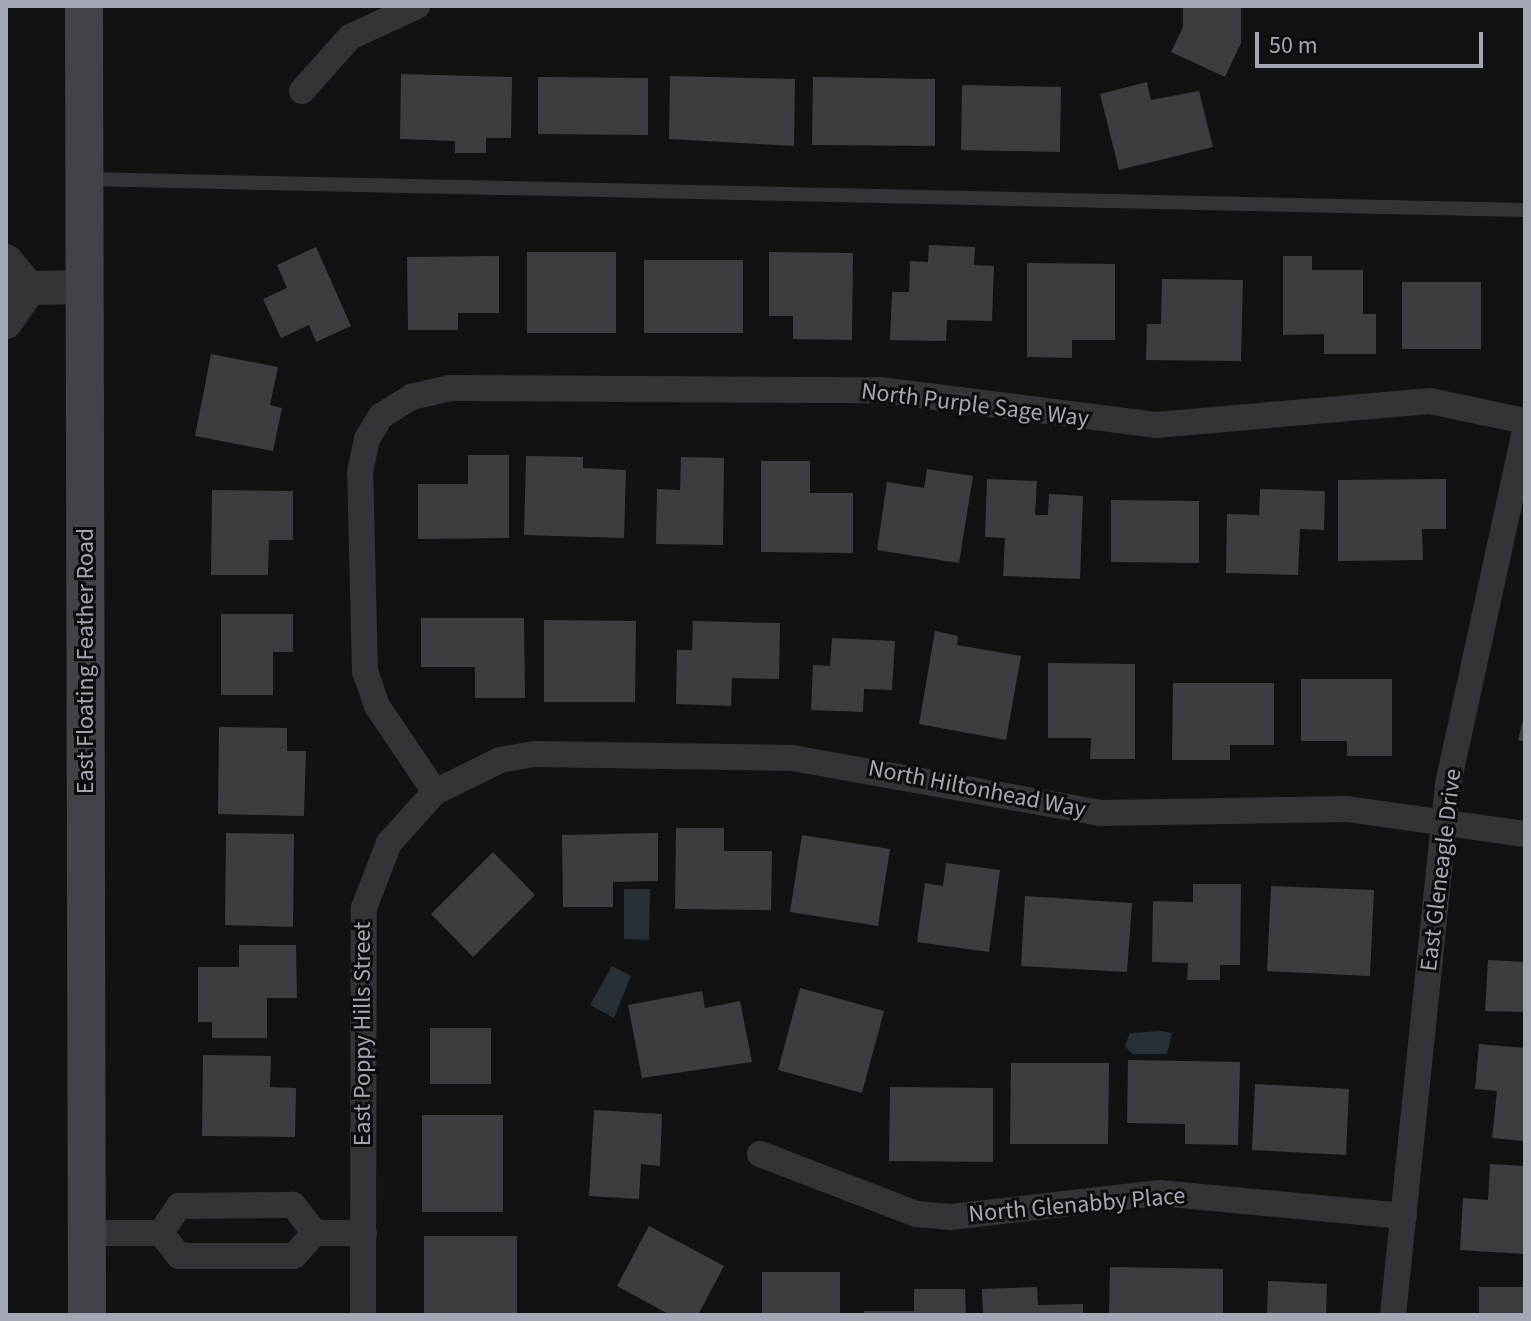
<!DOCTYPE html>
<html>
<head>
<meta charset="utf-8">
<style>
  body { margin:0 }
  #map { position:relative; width:1531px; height:1321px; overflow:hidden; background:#121213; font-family:"Source Sans 3",sans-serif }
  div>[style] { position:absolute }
  .water>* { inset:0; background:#283037 }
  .building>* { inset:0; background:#3c3d40 }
  .service>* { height:14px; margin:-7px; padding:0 7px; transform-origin:7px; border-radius:7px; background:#333438 }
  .minor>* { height:26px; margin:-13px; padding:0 13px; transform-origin:13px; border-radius:13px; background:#333438 }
  .tertiary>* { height:34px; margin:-17px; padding:0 17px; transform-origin:17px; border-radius:17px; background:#333438 }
  .secondary>* { height:38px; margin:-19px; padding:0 19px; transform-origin:19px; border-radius:19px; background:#414348 }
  span { translate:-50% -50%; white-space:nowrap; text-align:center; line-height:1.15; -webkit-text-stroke:6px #0d0d0e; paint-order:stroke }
  .street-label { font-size:24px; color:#a3a8b4 }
  .frame { position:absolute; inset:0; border:8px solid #a3a8b4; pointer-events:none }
  .scale { position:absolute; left:1255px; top:32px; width:228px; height:36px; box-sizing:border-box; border:4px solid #a3a8b4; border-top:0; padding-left:10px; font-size:24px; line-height:28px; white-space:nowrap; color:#a3a8b4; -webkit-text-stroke:6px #0d0d0e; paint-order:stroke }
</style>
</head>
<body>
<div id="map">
  <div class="water">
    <div style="clip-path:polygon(624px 889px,650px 889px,649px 940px,624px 939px)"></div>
    <div style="clip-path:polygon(612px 966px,631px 976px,614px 1018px,590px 1005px)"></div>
    <div style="clip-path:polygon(1161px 1031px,1172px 1033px,1167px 1054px,1132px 1054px,1125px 1046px,1130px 1033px)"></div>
  </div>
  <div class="building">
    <div style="clip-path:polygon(1183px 6px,1241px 6px,1241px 43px,1225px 77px,1171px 52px,1183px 27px)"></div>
    <div style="clip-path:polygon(401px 74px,512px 77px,511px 138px,486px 138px,486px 153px,455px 153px,455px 141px,400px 139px)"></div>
    <div style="clip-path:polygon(670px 76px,795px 79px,794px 146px,669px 139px)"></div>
    <div style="clip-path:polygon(538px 77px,648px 78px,648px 135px,538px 134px)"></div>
    <div style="clip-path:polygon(813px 77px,935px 79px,935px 146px,812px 145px)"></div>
    <div style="clip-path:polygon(1147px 82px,1151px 100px,1199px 91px,1213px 147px,1119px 170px,1100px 94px)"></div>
    <div style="clip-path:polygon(962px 85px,1061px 87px,1060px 152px,961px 150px)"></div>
    <div style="clip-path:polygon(929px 245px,975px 247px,974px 265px,994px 266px,992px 321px,947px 320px,946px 341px,890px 340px,892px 292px,909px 292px,910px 261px,928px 262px)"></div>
    <div style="clip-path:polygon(316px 247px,351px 326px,316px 342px,309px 325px,281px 338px,263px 299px,287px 288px,277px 265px)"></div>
    <div style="clip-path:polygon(527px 252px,616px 252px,616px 333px,527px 333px)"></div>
    <div style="clip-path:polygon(769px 252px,853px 253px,852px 340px,793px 339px,793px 316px,769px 316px)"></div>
    <div style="clip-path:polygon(499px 256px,499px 313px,458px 313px,458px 330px,408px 330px,407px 257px)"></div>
    <div style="clip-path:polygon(1283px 256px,1312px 256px,1312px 270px,1363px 270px,1363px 314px,1376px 314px,1376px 354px,1324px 354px,1324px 334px,1283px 335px)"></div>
    <div style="clip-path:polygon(644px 260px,743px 260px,743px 333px,644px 333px)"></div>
    <div style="clip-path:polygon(1027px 263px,1115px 264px,1115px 340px,1072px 340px,1072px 358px,1027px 357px)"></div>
    <div style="clip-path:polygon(1162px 279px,1243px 280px,1241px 361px,1146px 360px,1147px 324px,1161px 324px)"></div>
    <div style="clip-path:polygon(1402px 282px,1481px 282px,1481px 349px,1402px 349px)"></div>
    <div style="clip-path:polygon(211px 354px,278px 367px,270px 405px,282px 408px,273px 451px,195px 436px)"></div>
    <div style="clip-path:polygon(468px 455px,509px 455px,509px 538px,418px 539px,418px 484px,468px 484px)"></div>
    <div style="clip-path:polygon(526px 456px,583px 457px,583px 468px,626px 470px,624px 538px,524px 535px)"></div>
    <div style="clip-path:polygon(681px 457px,724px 458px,723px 545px,656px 544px,657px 489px,680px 490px)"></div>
    <div style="clip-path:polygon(761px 461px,810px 461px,810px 493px,853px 493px,853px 553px,761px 552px)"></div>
    <div style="clip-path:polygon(927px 469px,973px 476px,959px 563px,877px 550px,887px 482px,924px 488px)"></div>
    <div style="clip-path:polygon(987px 479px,1037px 481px,1035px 515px,1048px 515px,1049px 494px,1083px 496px,1080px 579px,1003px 576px,1005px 538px,985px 537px)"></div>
    <div style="clip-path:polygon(1446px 479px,1446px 529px,1422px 529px,1423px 560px,1338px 561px,1338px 480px)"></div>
    <div style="clip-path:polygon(1260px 489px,1325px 491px,1324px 530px,1300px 529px,1298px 575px,1226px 573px,1227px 514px,1259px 515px)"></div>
    <div style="clip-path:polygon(212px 490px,293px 491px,293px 540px,269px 540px,268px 575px,211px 575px)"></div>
    <div style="clip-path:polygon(1111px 500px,1199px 501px,1199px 563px,1111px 562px)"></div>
    <div style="clip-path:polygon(221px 614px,293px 614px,293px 652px,273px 652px,273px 695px,221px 695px)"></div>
    <div style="clip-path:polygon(421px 618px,524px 618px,525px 698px,475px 698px,475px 667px,421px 667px)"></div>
    <div style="clip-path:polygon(544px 620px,636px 621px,635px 702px,544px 702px)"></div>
    <div style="clip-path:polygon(693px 621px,780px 623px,779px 679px,732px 678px,731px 706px,676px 704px,677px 650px,692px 650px)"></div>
    <div style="clip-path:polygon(935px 631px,958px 636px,957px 645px,1021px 656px,1006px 740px,919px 724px)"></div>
    <div style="clip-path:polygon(832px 638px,895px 641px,892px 690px,864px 689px,863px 712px,811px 710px,813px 665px,830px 666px)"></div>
    <div style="clip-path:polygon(1048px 663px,1135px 664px,1135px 759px,1090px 759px,1091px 738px,1048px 738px)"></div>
    <div style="clip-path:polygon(1301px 679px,1392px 679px,1392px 756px,1347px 756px,1347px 741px,1301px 741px)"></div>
    <div style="clip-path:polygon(1173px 683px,1274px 683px,1274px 745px,1230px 745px,1230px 760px,1172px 760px)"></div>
    <div style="clip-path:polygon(1524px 716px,1525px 716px,1525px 742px,1518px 740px)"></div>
    <div style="clip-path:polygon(219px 727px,287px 728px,287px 751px,306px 751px,304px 816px,218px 814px)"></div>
    <div style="clip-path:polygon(676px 828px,724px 828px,724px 851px,772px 851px,771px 910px,675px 909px)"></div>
    <div style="clip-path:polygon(226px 833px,294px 834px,293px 927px,225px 925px)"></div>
    <div style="clip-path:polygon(658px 833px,658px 881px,613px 882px,613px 907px,563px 907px,562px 835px)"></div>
    <div style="clip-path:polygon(802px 835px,890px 849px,878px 926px,790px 912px)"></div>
    <div style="clip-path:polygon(493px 852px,535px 895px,473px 957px,431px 914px)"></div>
    <div style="clip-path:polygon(946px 863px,1000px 870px,989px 952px,917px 942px,925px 883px,943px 886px)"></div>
    <div style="clip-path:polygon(1193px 884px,1241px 884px,1240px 965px,1220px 965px,1220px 980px,1187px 980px,1188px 963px,1152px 962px,1153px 901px,1193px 902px)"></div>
    <div style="clip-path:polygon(1271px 886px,1374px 890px,1370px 976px,1267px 971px)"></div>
    <div style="clip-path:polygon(1025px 896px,1132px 903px,1127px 972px,1021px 966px)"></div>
    <div style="clip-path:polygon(239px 945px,296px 945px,297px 998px,267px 998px,267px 1038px,212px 1038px,212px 1022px,198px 1022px,198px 967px,239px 967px)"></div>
    <div style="clip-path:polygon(1488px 960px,1525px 962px,1523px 1012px,1485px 1011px)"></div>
    <div style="clip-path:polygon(800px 988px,884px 1011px,862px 1093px,778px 1070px)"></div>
    <div style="clip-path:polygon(702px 991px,705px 1008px,740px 1001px,752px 1062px,642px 1078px,628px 1005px)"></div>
    <div style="clip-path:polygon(430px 1028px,491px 1028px,491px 1084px,430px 1084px)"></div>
    <div style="clip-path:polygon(1479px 1044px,1525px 1048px,1525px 1141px,1492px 1138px,1497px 1091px,1475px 1089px)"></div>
    <div style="clip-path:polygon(203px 1055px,271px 1056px,270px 1087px,296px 1088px,295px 1137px,202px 1136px)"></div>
    <div style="clip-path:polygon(1128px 1060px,1240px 1062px,1238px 1145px,1185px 1144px,1185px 1124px,1127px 1123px)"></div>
    <div style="clip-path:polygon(1011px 1063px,1109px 1063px,1108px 1144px,1010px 1144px)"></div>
    <div style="clip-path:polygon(1255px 1084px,1349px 1089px,1346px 1155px,1252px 1150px)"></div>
    <div style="clip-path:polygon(890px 1087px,993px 1088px,993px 1162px,889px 1161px)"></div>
    <div style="clip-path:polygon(594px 1110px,662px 1114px,660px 1166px,641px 1164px,639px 1199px,589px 1196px)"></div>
    <div style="clip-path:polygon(422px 1115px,503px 1115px,503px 1212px,422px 1212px)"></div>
    <div style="clip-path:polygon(1490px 1164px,1525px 1166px,1525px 1254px,1460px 1250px,1463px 1198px,1488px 1200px)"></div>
    <div style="clip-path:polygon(649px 1226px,724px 1266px,698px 1315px,670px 1315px,617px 1286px)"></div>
    <div style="clip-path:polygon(424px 1236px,517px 1236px,517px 1315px,424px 1315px)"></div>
    <div style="clip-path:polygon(1110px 1267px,1223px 1269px,1223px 1315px,1109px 1315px)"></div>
    <div style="clip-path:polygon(762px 1272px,840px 1272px,840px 1315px,762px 1315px)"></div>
    <div style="clip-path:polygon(1268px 1281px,1327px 1284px,1326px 1315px,1267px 1315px)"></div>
    <div style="clip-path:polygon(1037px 1287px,1038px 1305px,1083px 1304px,1083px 1315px,983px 1315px,982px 1289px)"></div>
    <div style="clip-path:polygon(1479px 1287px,1525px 1287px,1525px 1315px,1479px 1315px)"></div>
    <div style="clip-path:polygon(914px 1289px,965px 1289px,966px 1315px,864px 1315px,864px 1311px,914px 1311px)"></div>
  </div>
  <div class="service">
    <div style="left:85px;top:179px;width:1440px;rotate:1.23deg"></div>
  </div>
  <div class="minor">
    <div style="left:302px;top:91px;width:72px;rotate:-48.4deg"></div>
    <div style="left:350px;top:37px;width:74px;rotate:-24.8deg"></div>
    <div style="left:435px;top:792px;width:72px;rotate:-26.2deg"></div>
    <div style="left:500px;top:760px;width:36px;rotate:-10deg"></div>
    <div style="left:535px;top:754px;width:257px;rotate:0.9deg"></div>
    <div style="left:792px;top:758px;width:313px;rotate:10.1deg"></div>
    <div style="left:1100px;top:813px;width:247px;rotate:-0.9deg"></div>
    <div style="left:1347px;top:809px;width:180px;rotate:8deg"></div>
    <div style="left:760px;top:1154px;width:167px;rotate:21deg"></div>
    <div style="left:916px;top:1214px;width:35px;rotate:5deg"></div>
    <div style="left:951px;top:1217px;width:210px;rotate:-6.6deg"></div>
    <div style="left:1160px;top:1193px;width:245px;rotate:5.4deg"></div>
    <div style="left:87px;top:1233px;width:74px"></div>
    <div style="left:315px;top:1233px;width:36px;rotate:-128deg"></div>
    <div style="left:293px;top:1205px;width:114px;rotate:179.5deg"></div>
    <div style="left:179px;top:1206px;width:32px;rotate:124deg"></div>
    <div style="left:161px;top:1233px;width:29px;rotate:52deg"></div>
    <div style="left:179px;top:1256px;width:115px"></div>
    <div style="left:294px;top:1256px;width:31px;rotate:-48deg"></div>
    <div style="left:315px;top:1233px;width:49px"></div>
    <div style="left:363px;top:1315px;width:407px;rotate:-89.9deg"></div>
    <div style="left:364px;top:908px;width:70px;rotate:-69deg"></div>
    <div style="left:389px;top:843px;width:69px;rotate:-48deg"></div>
    <div style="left:435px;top:792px;width:104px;rotate:-124deg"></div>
    <div style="left:377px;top:706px;width:36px;rotate:-109deg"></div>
    <div style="left:365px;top:672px;width:200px;rotate:-91.4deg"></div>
    <div style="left:360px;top:472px;width:34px;rotate:-78deg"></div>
    <div style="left:367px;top:439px;width:27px;rotate:-59deg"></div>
    <div style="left:381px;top:416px;width:36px;rotate:-32deg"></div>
    <div style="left:411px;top:397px;width:40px;rotate:-13deg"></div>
    <div style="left:450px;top:388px;width:430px;rotate:0.3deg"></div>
    <div style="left:880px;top:390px;width:278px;rotate:7.2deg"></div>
    <div style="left:1156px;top:425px;width:275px;rotate:-5deg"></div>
    <div style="left:1430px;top:401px;width:97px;rotate:11.9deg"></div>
    <div style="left:1393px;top:1315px;width:534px;rotate:-84.09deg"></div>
    <div style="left:1448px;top:784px;width:360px;rotate:-77.7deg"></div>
  </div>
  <div class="tertiary">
    <div style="left:6px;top:261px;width:35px;rotate:50deg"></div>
    <div style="left:29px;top:288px;width:56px;rotate:-1deg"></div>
    <div style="left:6px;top:322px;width:41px;rotate:-55.9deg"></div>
  </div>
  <div class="secondary">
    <div style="left:84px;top:6px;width:1309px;rotate:89.87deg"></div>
  </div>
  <div class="street-label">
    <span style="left:975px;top:405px;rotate:7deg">North Purple Sage Way</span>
    <span style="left:86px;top:661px;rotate:-90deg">East Floating Feather Road</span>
    <span style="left:977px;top:789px;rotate:11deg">North Hiltonhead Way</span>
    <span style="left:1441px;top:870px;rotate:-83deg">East Gleneagle Drive</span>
    <span style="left:363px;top:1034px;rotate:-90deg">East Poppy Hills Street</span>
    <span style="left:1077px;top:1205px;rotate:-5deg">North Glenabby Place</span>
  </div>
  <div class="frame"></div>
  <div class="scale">50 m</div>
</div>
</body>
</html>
